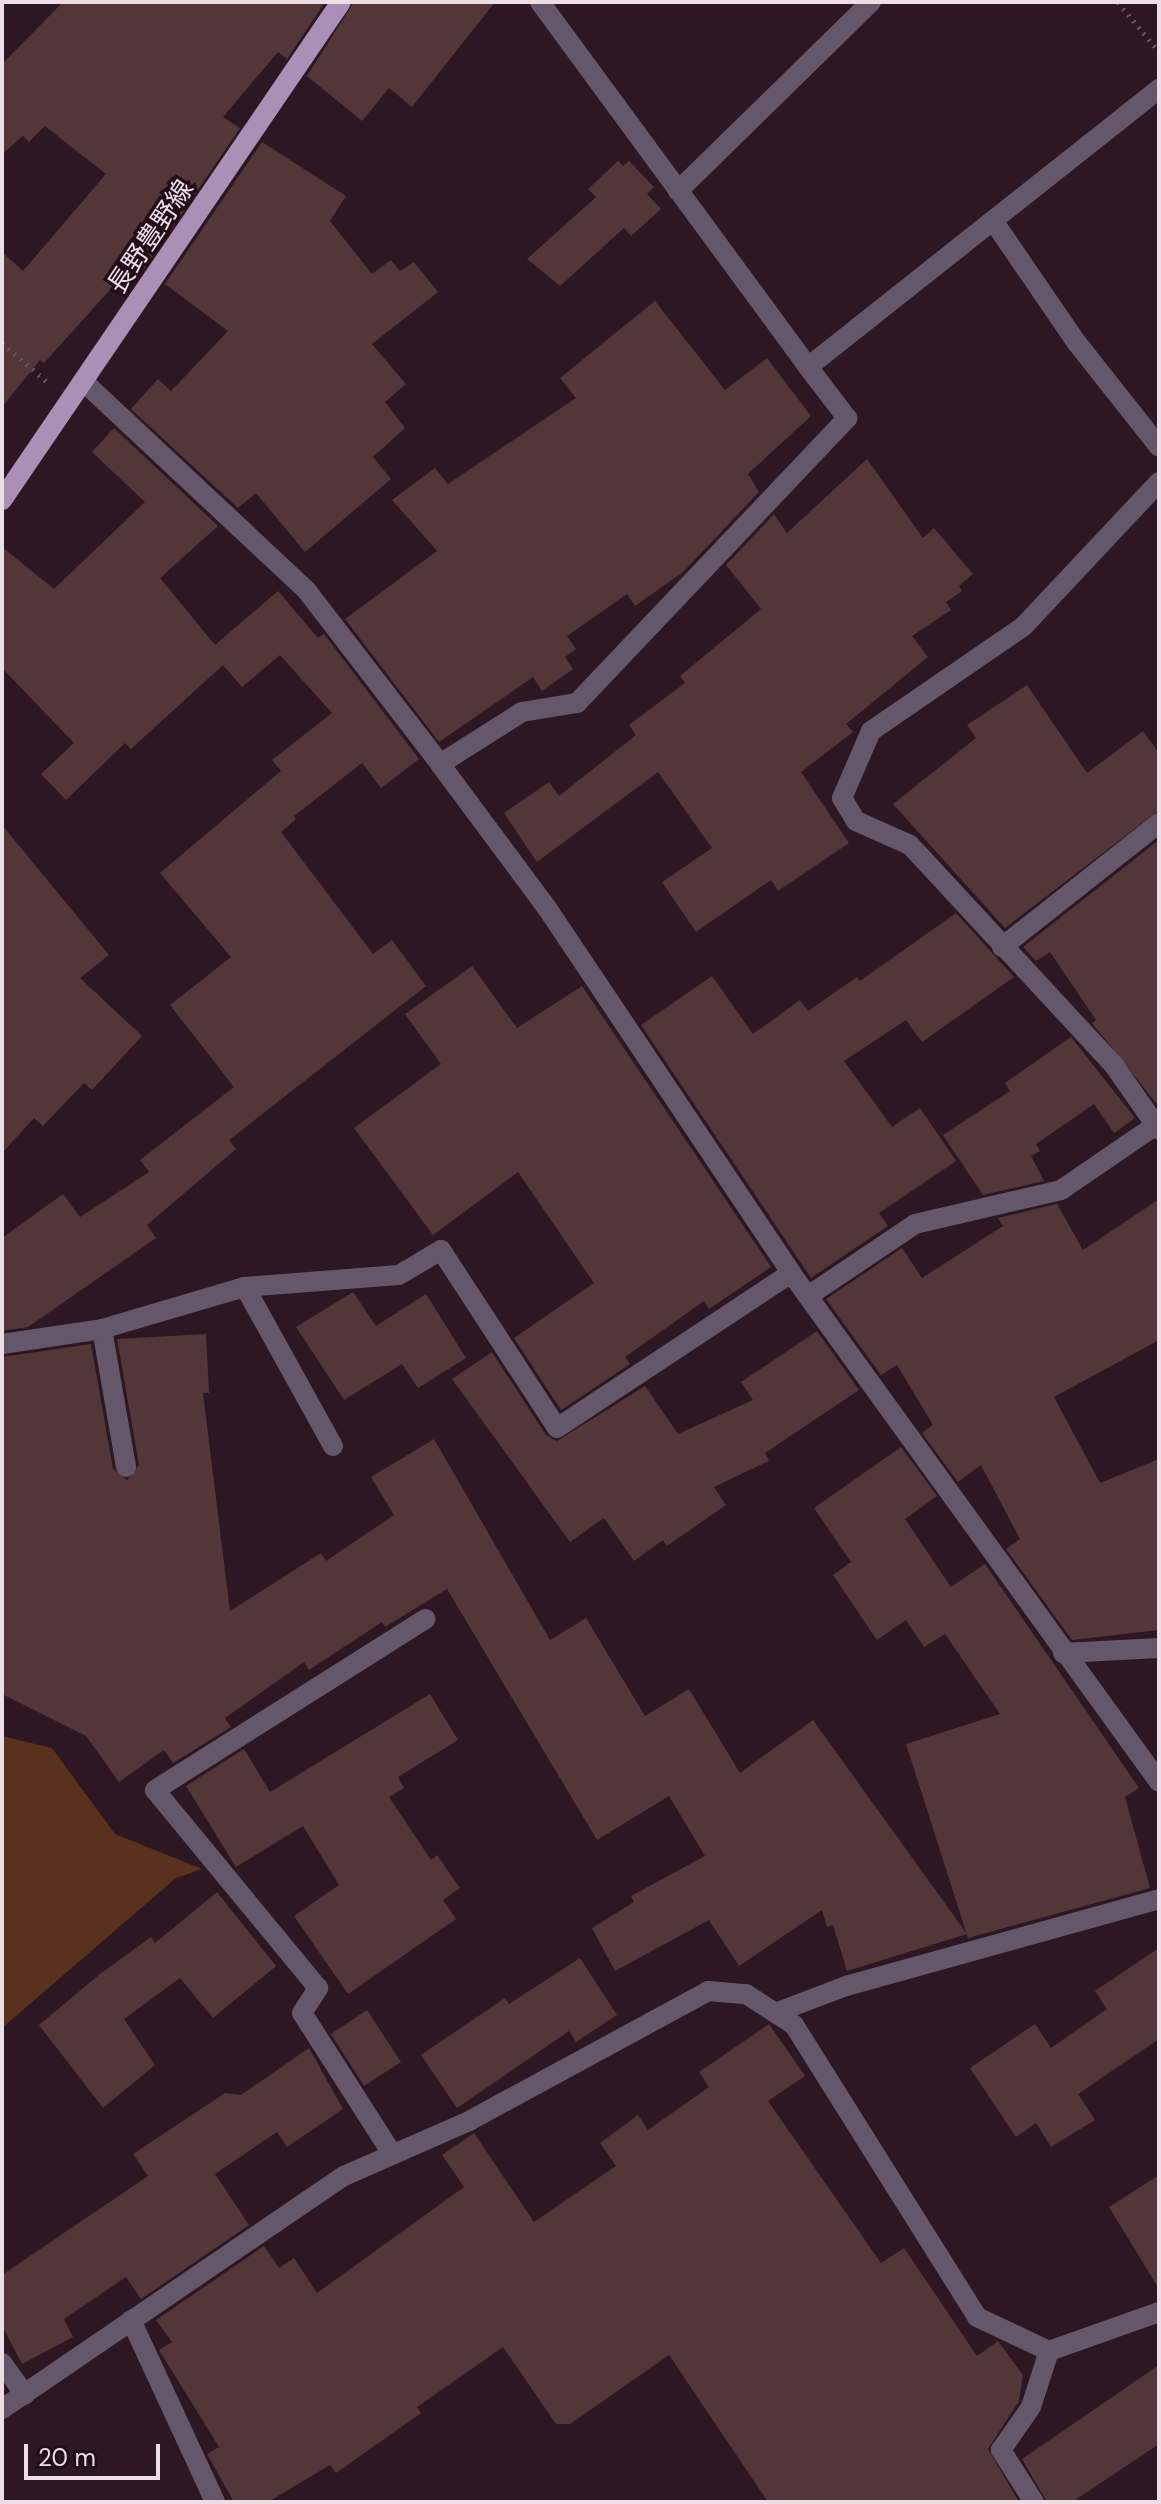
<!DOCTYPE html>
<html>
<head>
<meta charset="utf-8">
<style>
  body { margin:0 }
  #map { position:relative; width:1161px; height:2504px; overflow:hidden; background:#2c1723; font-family:"DM Sans","Noto Sans JP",sans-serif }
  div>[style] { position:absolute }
  .green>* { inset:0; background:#59311c }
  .building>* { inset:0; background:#533738 }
  .path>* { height:5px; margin-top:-2.5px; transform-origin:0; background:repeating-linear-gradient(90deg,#67535e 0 2px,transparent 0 8px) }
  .minor>* { height:20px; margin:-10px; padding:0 10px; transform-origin:10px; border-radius:10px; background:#64576a }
  .major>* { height:20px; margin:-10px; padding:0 10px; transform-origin:10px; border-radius:10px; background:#ab8fb7 }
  span { translate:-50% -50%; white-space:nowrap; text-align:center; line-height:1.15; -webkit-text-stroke:7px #220e19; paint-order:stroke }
  .street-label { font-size:26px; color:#eddee6 }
  .frame { position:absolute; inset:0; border:4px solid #eddee6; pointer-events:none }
  .scale { position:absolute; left:24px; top:2444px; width:136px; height:36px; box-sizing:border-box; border:4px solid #eddee6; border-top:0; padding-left:10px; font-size:24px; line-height:28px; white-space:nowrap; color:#eddee6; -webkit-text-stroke:6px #220e19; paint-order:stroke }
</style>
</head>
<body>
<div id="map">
  <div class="green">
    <div style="clip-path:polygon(2px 1736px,52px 1748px,115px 1834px,202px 1869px,176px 1878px,2px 2028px)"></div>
  </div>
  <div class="building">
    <div style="clip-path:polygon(63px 2px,325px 2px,287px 59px,278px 52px,223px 117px,240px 128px,144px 269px,135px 262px,44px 363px,40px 360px,2px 407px,2px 252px,23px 271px,106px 174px,45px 126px,29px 142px,23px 136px,2px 154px,2px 64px)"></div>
    <div style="clip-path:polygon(354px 2px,495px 2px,412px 107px,389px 88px,362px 121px,307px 76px)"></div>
    <div style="clip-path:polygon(262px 142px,346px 196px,330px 221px,372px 274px,391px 260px,400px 271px,414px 262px,438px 292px,372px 344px,406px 384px,385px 402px,405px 428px,373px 457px,391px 479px,305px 552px,256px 493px,238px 508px,131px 409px,158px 379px,171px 391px,228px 331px,165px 284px)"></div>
    <div style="clip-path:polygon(618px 161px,623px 166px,629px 161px,654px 187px,647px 194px,661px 209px,631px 236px,624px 228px,560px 286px,527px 259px,596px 197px,588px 189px)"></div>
    <div style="clip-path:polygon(655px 301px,725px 390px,767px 358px,811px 416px,748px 474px,759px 492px,683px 572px,635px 606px,627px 594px,567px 636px,576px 649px,565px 657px,573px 669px,542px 691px,533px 677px,439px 742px,345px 619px,437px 551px,392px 500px,435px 468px,448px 484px,576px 398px,560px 378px)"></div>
    <div style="clip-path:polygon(114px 428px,218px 526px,160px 578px,215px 645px,278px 591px,318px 638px,324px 634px,419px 759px,381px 788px,362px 763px,294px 816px,296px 819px,281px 832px,373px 954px,392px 940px,426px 986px,229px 1140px,236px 1149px,147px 1225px,156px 1238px,28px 1327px,2px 1331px,2px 1238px,63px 1194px,80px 1217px,149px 1172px,140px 1160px,234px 1087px,170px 1005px,231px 957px,160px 873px,281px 771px,272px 760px,332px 713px,280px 655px,242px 687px,223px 665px,131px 749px,125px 743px,66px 800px,41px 774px,74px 743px,2px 668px,2px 547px,54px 589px,145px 502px,92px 452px)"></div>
    <div style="clip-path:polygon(867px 459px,923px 538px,934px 528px,973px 574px,959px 586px,962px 591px,946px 602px,951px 610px,912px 636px,928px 657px,846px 724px,853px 732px,801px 772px,849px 843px,778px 891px,771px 880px,696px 932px,662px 882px,712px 848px,658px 772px,537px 862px,504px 813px,549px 782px,559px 796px,636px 735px,629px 725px,685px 683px,680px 676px,761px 609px,726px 565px,774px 514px,787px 533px)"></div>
    <div style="clip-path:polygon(1027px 685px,1087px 773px,1143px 731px,1159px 753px,1159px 810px,1005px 928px,893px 804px,976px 738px,967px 725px)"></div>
    <div style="clip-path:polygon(2px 825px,109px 955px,80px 978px,142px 1036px,92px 1090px,84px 1083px,43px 1126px,34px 1118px,2px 1153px)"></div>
    <div style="clip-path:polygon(1159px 840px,1159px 1101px,1156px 1103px,1092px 1023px,1096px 1020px,1050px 952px,1036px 961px,1023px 947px)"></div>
    <div style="clip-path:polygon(956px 913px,1014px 977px,922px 1042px,906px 1020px,844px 1061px,892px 1127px,920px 1108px,956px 1161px,879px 1213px,888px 1226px,811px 1278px,641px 1025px,712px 976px,753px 1034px,800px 1000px,808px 1011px,857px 977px,860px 981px)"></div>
    <div style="clip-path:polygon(472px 966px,517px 1028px,582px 986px,771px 1267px,709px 1309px,704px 1301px,625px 1357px,630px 1364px,561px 1410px,514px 1338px,594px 1283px,518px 1172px,433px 1235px,354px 1128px,441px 1064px,405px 1014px)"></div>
    <div style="clip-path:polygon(1071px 1037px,1135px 1118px,1114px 1133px,1094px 1104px,1036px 1144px,1040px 1151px,1031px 1156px,1044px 1181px,983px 1195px,943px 1135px,1010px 1091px,1005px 1083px)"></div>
    <div style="clip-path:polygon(1159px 1199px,1159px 1340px,1054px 1397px,1100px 1483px,1159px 1459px,1159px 1630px,1072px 1640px,1006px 1549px,1020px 1539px,981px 1465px,958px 1482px,922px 1433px,933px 1425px,897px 1365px,881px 1375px,826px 1299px,902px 1248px,922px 1278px,1003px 1226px,998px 1218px,1057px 1204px,1083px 1250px)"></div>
    <div style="clip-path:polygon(353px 1292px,376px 1326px,426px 1294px,466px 1358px,418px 1388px,402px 1364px,344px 1400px,296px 1327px)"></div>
    <div style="clip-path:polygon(817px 1331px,859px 1390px,765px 1453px,769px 1461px,714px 1487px,726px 1505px,667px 1546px,663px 1540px,634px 1561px,604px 1518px,570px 1542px,452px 1379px,492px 1352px,546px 1435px,557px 1441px,645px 1386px,678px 1434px,753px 1400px,741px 1382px)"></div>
    <div style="clip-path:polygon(206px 1334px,209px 1393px,203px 1393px,230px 1611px,321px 1553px,326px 1561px,394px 1515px,371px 1477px,434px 1439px,550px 1640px,586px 1618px,645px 1716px,689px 1689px,740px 1773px,813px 1720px,967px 1934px,847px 1971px,833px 1925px,827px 1927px,822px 1910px,739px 1966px,709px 1920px,615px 1971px,592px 1928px,634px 1902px,631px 1896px,705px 1856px,669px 1796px,597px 1840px,447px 1589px,385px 1627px,382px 1622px,309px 1670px,304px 1662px,225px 1718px,231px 1727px,173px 1763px,164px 1750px,119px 1782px,86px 1736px,2px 1694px,2px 1357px,91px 1344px,113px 1469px,127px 1480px,139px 1465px,117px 1339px)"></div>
    <div style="clip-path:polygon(901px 1447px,937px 1496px,905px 1519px,951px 1587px,985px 1564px,1139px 1788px,1125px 1797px,1150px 1888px,968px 1938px,906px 1744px,1000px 1714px,945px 1634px,924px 1647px,906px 1620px,877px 1640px,833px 1575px,851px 1562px,814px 1508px)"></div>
    <div style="clip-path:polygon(430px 1694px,458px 1740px,398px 1777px,404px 1788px,389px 1797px,431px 1860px,437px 1855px,460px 1888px,443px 1900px,456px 1919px,348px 1994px,294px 1916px,339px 1885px,303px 1826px,236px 1867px,186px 1786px,244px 1749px,270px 1792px)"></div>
    <div style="clip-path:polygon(217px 1892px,276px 1966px,213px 2018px,180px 1978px,124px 2019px,155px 2065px,103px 2108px,39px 2025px,100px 1974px,151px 1937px,155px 1943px)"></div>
    <div style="clip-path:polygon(1159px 1948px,1159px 2039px,1078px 2094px,1095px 2120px,1051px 2147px,1036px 2123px,1016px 2137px,970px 2068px,1035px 2024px,1051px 2048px,1107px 2009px,1095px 1991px)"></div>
    <div style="clip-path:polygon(580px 1958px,617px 2015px,576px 2042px,569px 2031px,457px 2108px,421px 2055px,505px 1998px,509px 2004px)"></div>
    <div style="clip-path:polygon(367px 2010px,401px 2062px,364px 2086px,331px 2034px)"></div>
    <div style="clip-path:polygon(769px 2024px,805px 2076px,768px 2101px,881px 2263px,904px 2248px,977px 2356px,998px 2341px,1023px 2375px,1019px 2401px,988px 2449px,1019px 2502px,768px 2502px,669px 2355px,570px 2424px,556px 2424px,503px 2347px,417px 2407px,421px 2413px,336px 2473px,330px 2465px,268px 2502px,234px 2502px,207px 2454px,219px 2447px,159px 2350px,172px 2342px,156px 2320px,264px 2246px,279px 2268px,294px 2258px,317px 2293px,464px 2187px,442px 2155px,474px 2133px,534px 2222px,616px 2166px,600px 2143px,638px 2115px,648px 2130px,709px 2087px,699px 2072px)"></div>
    <div style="clip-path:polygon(309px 2048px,343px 2109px,287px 2147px,277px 2132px,215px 2174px,249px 2225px,141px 2299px,126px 2277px,64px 2319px,73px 2337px,22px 2364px,2px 2326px,2px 2275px,148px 2176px,133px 2154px,225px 2093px,241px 2095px)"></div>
    <div style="clip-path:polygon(1159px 2175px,1159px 2289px,1109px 2207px)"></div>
    <div style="clip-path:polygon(1159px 2365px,1159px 2444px,1072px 2502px,1047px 2502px,1022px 2459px)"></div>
  </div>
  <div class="path">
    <div style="left:1118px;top:2px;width:65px;rotate:50.6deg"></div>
    <div style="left:2px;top:343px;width:58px;rotate:40.8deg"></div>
  </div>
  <div class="minor">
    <div style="left:540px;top:2px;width:453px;rotate:53.7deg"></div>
    <div style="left:678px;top:191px;width:270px;rotate:-44.4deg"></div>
    <div style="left:994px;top:222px;width:147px;rotate:55.6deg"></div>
    <div style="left:1077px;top:343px;width:132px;rotate:51.7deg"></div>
    <div style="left:85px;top:383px;width:304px;rotate:43.1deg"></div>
    <div style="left:307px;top:591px;width:218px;rotate:52.4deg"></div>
    <div style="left:440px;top:764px;width:179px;rotate:53.4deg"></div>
    <div style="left:547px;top:908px;width:439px;rotate:56.2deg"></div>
    <div style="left:791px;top:1273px;width:628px;rotate:54.13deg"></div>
    <div style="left:1159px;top:482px;width:197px;rotate:133.2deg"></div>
    <div style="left:1024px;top:626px;width:186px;rotate:145.5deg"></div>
    <div style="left:871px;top:731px;width:73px;rotate:113.4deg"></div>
    <div style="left:842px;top:798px;width:27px;rotate:59deg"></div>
    <div style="left:856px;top:821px;width:59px;rotate:24deg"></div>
    <div style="left:910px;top:845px;width:299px;rotate:47.2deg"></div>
    <div style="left:1113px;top:1064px;width:80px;rotate:55.1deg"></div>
    <div style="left:440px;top:764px;width:97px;rotate:-32.4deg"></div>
    <div style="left:522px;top:712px;width:56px;rotate:-9.3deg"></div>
    <div style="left:577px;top:703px;width:393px;rotate:-46.5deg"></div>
    <div style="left:847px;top:418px;width:64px;rotate:-127.4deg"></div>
    <div style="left:808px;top:367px;width:448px;rotate:-38.4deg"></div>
    <div style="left:1002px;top:947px;width:200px;rotate:-38.3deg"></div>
    <div style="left:808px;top:1296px;width:129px;rotate:-33.9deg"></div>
    <div style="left:915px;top:1224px;width:150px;rotate:-13.1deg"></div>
    <div style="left:1061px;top:1190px;width:115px;rotate:-34.4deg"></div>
    <div style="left:102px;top:1329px;width:140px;rotate:80.1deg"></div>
    <div style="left:2px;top:1344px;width:101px;rotate:-8.5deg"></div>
    <div style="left:102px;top:1329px;width:149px;rotate:-16.4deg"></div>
    <div style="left:333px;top:1446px;width:182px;rotate:-119deg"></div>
    <div style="left:245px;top:1287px;width:154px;rotate:-4.5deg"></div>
    <div style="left:399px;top:1275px;width:49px;rotate:-30.8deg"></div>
    <div style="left:441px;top:1250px;width:212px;rotate:56.9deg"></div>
    <div style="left:557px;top:1428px;width:281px;rotate:-33.5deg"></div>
    <div style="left:1063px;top:1653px;width:96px;rotate:-3deg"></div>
    <div style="left:775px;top:2013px;width:76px;rotate:-20.8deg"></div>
    <div style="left:846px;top:1986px;width:325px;rotate:-15.5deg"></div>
    <div style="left:391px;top:2152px;width:165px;rotate:-122.6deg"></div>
    <div style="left:302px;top:2013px;width:30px;rotate:-57deg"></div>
    <div style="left:318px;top:1988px;width:256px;rotate:-129.5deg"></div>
    <div style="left:155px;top:1790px;width:320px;rotate:-32.3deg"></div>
    <div style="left:131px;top:2320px;width:200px;rotate:65.2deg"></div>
    <div style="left:2px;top:2363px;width:39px;rotate:54deg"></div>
    <div style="left:2px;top:2409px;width:414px;rotate:-34.3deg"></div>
    <div style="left:344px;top:2176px;width:137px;rotate:-23.7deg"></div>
    <div style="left:469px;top:2121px;width:272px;rotate:-28.5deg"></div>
    <div style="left:708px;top:1991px;width:38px;rotate:5deg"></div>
    <div style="left:746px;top:1994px;width:57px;rotate:32.9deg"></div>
    <div style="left:794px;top:2025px;width:345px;rotate:57.9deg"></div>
    <div style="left:977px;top:2317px;width:80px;rotate:25.3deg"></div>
    <div style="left:1049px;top:2351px;width:117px;rotate:-19.5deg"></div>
    <div style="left:1034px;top:2502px;width:62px;rotate:-122.4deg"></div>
    <div style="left:1001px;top:2450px;width:52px;rotate:-55.1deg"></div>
    <div style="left:1031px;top:2407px;width:59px;rotate:-72.2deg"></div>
  </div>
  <div class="major">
    <div style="left:2px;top:500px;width:602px;rotate:-55.76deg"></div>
  </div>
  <div class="street-label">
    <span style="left:151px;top:237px;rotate:-56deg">長野豊野線</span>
  </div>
  <div class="frame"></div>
  <div class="scale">20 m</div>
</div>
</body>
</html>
